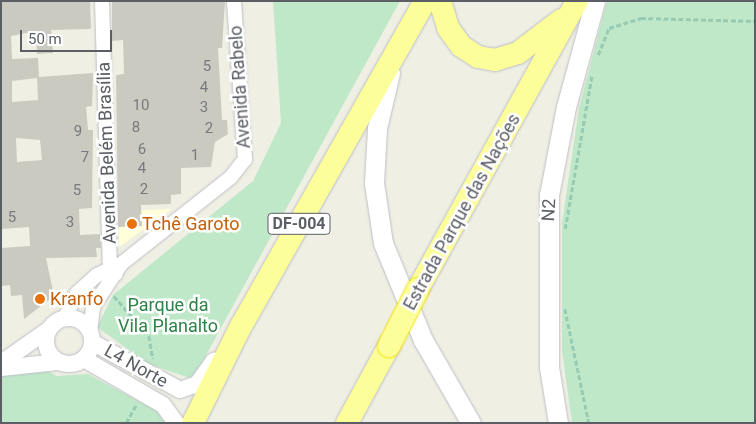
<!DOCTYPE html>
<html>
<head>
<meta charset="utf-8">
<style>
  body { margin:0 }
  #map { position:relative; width:756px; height:424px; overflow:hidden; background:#efefe4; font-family:Roboto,sans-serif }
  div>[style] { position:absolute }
  .commercial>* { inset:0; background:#ffffd9 }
  .green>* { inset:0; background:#bfe8c9 }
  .building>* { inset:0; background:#cacac1 }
  .path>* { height:2.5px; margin-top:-1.25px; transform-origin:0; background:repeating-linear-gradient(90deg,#97cab2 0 5px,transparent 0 7.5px) }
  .roads { filter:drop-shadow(0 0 1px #bebfc6) drop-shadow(0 0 1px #bebfc6) }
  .minor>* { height:14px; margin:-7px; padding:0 7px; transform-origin:7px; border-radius:7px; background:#fff }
  .tertiary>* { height:16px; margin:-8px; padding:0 8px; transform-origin:8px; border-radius:8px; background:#fff }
  .tertiary>.ring { margin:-8px; padding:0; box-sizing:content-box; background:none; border:16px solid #fff; border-radius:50% }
  .secondary>* { height:19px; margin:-9.5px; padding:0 9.5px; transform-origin:9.5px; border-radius:9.5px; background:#fff }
  .trunk>* { height:22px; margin:-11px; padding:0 11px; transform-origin:11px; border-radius:11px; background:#fcfe9a }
  .bridges { filter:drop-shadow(0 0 1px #f3e200) drop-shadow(0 0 1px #f3e200) }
  .trunk-bridge>* { height:22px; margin:-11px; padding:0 11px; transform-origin:11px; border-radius:11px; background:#fcfe9a }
  .dots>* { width:14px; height:14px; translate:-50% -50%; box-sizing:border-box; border:2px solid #fff; border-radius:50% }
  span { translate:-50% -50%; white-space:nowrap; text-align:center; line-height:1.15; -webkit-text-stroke:5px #fff; paint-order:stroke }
  .number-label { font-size:15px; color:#78797d }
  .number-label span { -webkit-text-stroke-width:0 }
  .shield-label span { padding:1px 4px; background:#fff; border:1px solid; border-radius:4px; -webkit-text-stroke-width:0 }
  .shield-label { font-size:16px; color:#5c5e66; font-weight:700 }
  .street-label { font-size:18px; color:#5c5e66 }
  .food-label { font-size:18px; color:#c56008 }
  .left { translate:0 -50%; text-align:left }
  .park-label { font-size:18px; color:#2f8247 }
  .frame { position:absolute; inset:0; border:2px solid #5c5e66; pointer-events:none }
  .scale { position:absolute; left:20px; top:30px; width:92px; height:22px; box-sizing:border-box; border:2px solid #5c5e66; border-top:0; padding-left:6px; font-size:15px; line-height:18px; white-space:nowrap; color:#5c5e66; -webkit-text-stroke:4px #fff; paint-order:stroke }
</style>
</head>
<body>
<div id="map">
  <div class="commercial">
    <div style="clip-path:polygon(172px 209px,119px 247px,118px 211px)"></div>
  </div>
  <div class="green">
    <div style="clip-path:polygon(273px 1px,400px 1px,193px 379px,148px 364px,97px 327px,113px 295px,253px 181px,281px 123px)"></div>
    <div style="clip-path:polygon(607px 1px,755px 1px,755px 423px,572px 423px,562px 351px,562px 223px,579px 108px)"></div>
    <div style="clip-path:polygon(43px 369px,57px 376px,88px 374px,157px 411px,165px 423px,1px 423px,1px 376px)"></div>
  </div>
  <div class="building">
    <div style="clip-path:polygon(evenodd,1px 1px,90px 1px,91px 29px,51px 30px,53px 53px,37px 54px,36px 31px,11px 36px,12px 59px,38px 58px,39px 77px,93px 73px,93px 79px,92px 106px,86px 107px,88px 130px,93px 130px,92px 208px,79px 209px,80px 235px,100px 234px,101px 248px,96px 248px,97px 257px,46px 258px,54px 296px,24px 319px,22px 295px,11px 296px,10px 285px,1px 286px,1px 248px,30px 246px,29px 227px,1px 229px,1px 1px,37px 78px,38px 100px,12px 102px,12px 81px,37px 78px,1px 1px,16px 138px,40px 140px,42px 160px,17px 162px,16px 138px)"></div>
    <div style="clip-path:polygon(112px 1px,225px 1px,222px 48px,218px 48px,222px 120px,227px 120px,228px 134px,215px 142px,211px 167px,181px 168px,181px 194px,171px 195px,171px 204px,141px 205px,142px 226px,118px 227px,116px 75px,124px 74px,123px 40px,112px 41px)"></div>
  </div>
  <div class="path">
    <div style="left:598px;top:55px;width:29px;rotate:-68deg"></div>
    <div style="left:609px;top:28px;width:34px;rotate:-17deg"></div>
    <div style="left:641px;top:18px;width:114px;rotate:1.5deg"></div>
    <div style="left:565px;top:229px;width:157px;rotate:-80.1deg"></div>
    <div style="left:114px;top:296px;width:53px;rotate:48.8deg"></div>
    <div style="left:149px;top:336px;width:23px;rotate:80deg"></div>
    <div style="left:565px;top:309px;width:116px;rotate:78.1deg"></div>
    <div style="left:126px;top:423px;width:21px;rotate:-61deg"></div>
  </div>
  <div class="roads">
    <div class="minor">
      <div style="left:102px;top:1px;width:266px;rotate:88.3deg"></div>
      <div style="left:110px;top:267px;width:9px;rotate:49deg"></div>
      <div style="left:64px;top:319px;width:29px;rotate:-63deg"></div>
      <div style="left:77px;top:293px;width:27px;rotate:-42deg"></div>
      <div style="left:97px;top:275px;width:23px;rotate:-25deg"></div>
      <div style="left:90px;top:332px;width:25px;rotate:-83deg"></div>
      <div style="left:93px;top:307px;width:51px;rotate:-56.9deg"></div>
      <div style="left:121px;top:264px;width:140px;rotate:-38.3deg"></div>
      <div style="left:231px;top:177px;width:23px;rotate:-52deg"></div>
      <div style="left:245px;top:159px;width:158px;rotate:-94deg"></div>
    </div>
    <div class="tertiary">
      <div class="ring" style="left:46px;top:318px;width:30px;height:30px"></div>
      <div style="left:92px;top:342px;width:100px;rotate:28.6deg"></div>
      <div style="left:180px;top:390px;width:18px;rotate:-19deg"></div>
      <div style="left:197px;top:384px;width:29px;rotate:-54deg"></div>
      <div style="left:84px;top:359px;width:91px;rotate:30.2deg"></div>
      <div style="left:163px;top:405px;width:22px;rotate:54deg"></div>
      <div style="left:1px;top:363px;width:57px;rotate:-35.1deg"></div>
      <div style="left:1px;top:368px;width:57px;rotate:-6deg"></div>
    </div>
    <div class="secondary">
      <div style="left:390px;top:73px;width:57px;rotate:103.3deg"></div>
      <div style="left:377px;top:128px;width:55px;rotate:93.1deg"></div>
      <div style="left:374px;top:183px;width:61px;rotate:81.5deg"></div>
      <div style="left:383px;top:243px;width:105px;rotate:67.6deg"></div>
      <div style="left:423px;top:340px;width:96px;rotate:60deg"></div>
      <div style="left:558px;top:423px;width:57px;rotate:-99.1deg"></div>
      <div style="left:549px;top:367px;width:172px;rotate:-90deg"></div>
      <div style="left:549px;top:195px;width:90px;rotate:-79.1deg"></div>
      <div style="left:566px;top:107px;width:110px;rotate:-74.7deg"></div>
    </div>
    <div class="trunk">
      <div style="left:440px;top:1px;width:28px;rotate:73deg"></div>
      <div style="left:448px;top:28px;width:22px;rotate:54deg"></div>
      <div style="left:461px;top:46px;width:20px;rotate:33deg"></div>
      <div style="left:478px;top:57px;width:17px;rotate:10deg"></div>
      <div style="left:495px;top:60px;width:24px;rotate:-17deg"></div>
      <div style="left:518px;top:53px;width:54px;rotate:-37.5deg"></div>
      <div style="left:418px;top:289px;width:329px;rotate:-61.1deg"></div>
      <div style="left:193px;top:423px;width:106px;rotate:-63.7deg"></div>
      <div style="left:240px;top:328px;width:376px;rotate:-60.5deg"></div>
      <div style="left:347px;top:423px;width:88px;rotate:-61.4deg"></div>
    </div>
  </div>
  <div class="bridges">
    <div class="trunk-bridge">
      <div style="left:389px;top:346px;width:64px;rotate:-63deg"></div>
    </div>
  </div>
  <div class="dots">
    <div style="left:132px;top:224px;background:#e8710a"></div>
    <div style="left:40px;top:299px;background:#e8710a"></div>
  </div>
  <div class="number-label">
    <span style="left:207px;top:67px">5</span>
    <span style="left:204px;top:88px">4</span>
    <span style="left:141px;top:106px">10</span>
    <span style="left:204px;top:108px">3</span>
    <span style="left:136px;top:128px">8</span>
    <span style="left:209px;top:129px">2</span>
    <span style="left:78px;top:132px">9</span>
    <span style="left:142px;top:150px">6</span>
    <span style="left:195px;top:156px">1</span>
    <span style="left:85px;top:158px">7</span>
    <span style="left:142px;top:169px">4</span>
    <span style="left:144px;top:190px">2</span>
    <span style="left:77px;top:191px">5</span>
    <span style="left:12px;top:218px">5</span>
    <span style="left:70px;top:223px">3</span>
  </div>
  <div class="shield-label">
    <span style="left:299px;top:224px">DF-004</span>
  </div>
  <div class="street-label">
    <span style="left:240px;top:87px;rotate:-94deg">Avenida Rabelo</span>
    <span style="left:107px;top:153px;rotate:-92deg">Avenida Belém Brasília</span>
    <span style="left:549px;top:210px;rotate:-87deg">N2</span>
    <span style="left:462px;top:212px;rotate:-61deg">Estrada Parque das Nações</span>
    <span style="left:136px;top:366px;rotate:29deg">L4 Norte</span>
  </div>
  <div class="food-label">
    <span class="left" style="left:142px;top:224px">Tchê Garoto</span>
    <span class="left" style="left:50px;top:299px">Kranfo</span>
  </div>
  <div class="park-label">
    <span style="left:168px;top:316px">Parque da<br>Vila Planalto</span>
  </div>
  <div class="frame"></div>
  <div class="scale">50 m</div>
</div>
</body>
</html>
